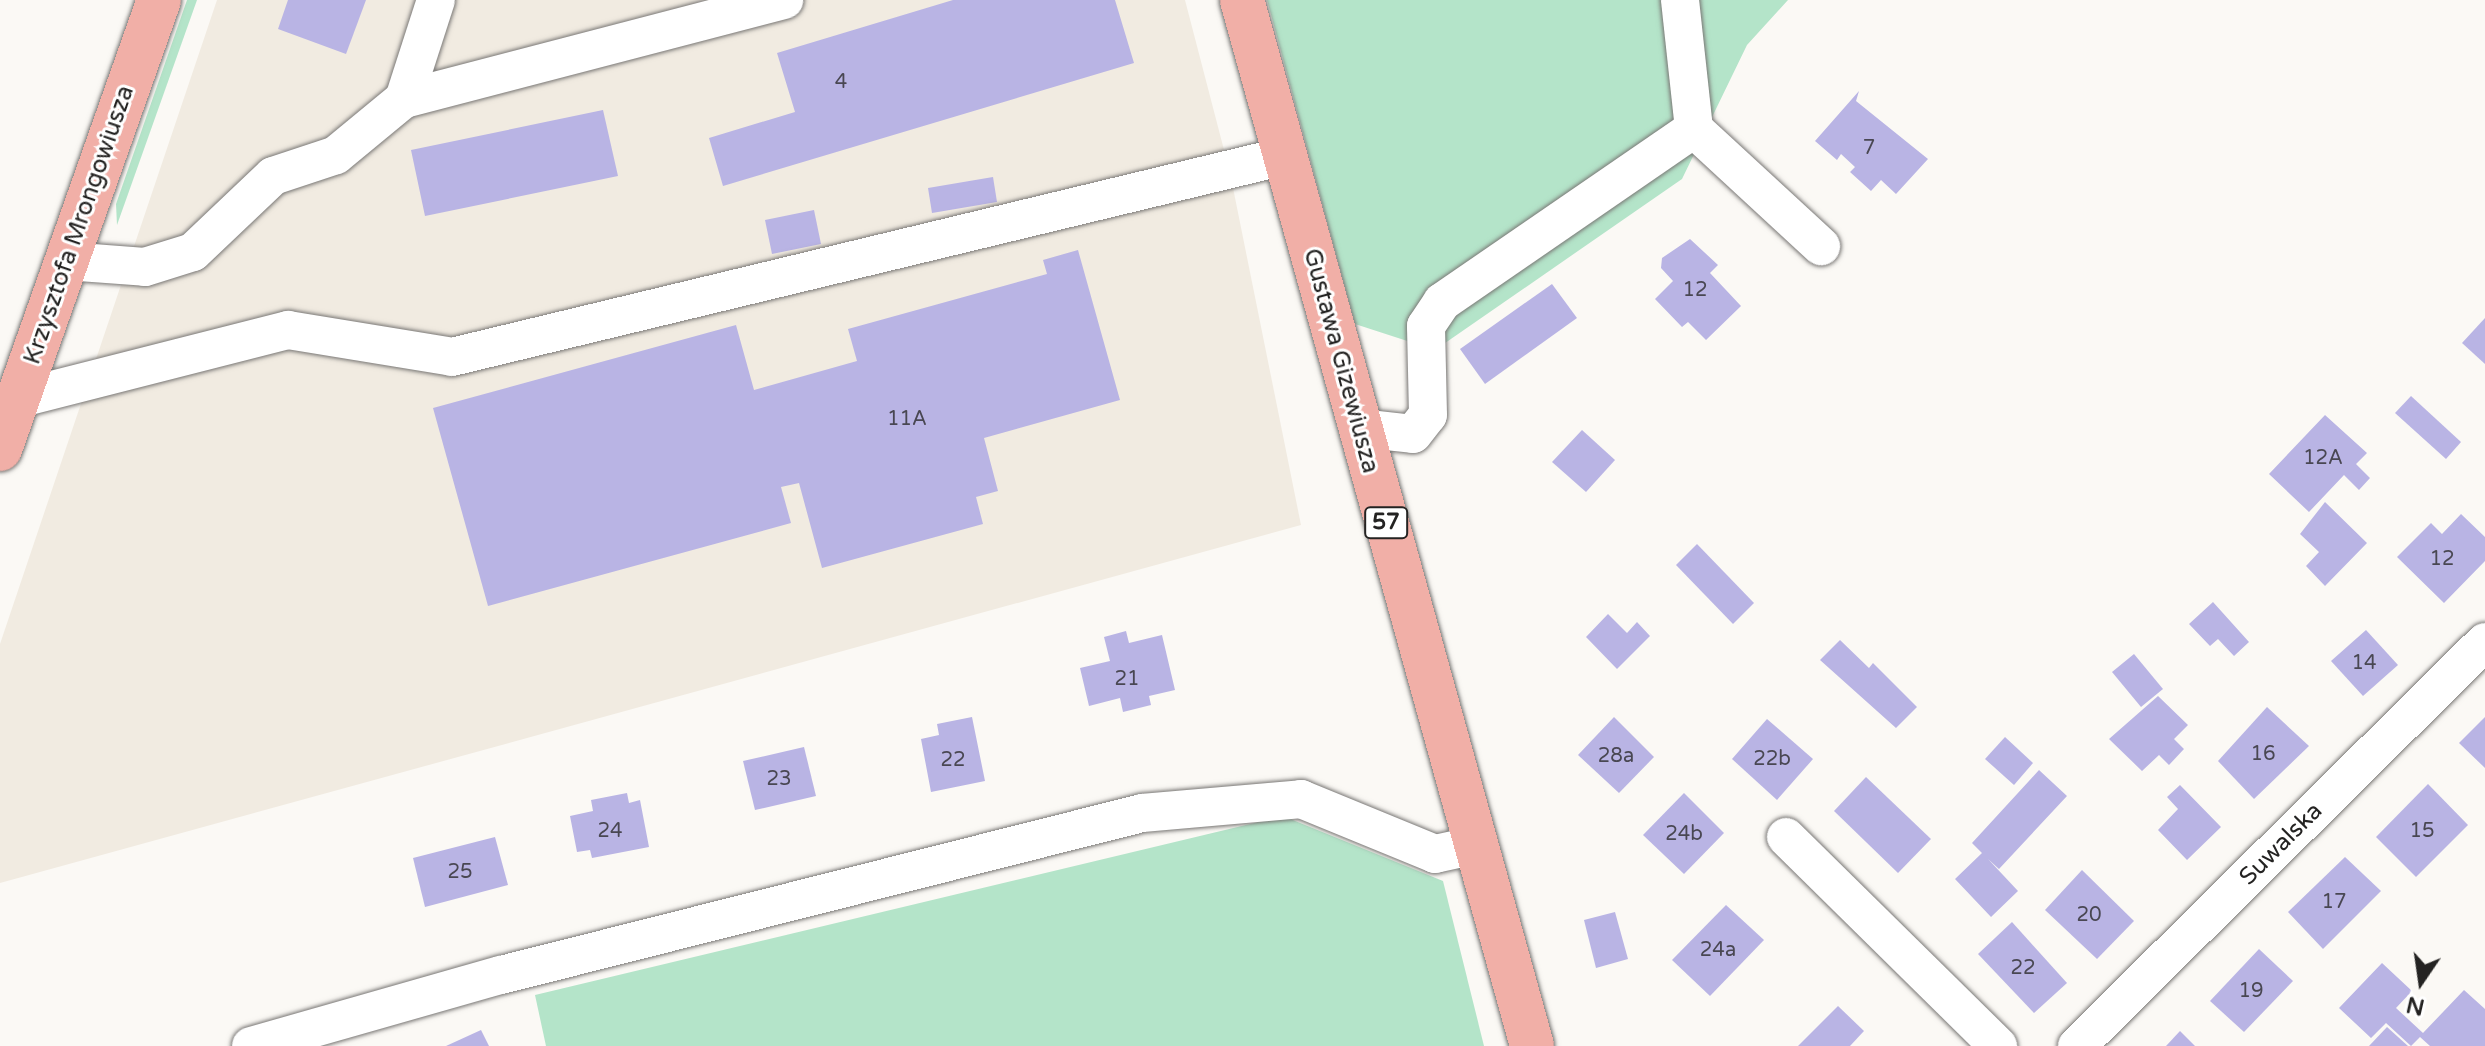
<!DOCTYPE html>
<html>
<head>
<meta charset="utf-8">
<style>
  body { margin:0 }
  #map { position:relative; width:2485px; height:1046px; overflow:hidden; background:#fbf9f5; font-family:"Varela Round",sans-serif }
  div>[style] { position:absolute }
  .built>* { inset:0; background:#f1ebe1 }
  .green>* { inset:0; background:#b4e4c9 }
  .building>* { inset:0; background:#b9b4e4 }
  .roads { filter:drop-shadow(0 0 2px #797775) drop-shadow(0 0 2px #797775) }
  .minor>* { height:38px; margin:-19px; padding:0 19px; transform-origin:19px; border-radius:19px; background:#fff }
  .major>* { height:44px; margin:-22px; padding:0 22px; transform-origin:22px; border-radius:22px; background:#f1afa7 }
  span { translate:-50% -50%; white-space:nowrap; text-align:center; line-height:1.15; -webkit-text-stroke:6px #fff; paint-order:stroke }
  .number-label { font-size:20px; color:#494752 }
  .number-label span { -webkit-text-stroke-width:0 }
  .shield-label span { padding:2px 6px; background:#fff; border:2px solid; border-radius:6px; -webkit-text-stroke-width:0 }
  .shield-label { font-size:22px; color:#242322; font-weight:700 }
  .street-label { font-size:24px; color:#242322 }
  .north { position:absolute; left:2381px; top:942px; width:80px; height:80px; -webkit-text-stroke:6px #fff; paint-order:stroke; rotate:193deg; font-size:22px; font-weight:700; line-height:32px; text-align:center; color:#242322 }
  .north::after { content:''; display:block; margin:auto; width:28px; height:36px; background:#242322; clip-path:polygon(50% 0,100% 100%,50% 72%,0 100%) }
</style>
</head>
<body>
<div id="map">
  <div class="built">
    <div style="clip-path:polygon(217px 0,1185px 0,1230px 173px,1301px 525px,0 883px,0 644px)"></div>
  </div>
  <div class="green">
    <div style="clip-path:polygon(187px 0,197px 0,117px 225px,116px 204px)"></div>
    <div style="clip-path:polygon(1267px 0,1788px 0,1747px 45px,1682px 179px,1435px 350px,1355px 324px)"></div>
    <div style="clip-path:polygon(1283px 816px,1443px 881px,1484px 1046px,546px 1046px,535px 995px)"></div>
  </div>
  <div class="building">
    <div style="clip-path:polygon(288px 0,366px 0,346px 54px,278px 29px)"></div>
    <div style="clip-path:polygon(953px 0,1115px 0,1134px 63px,723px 186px,709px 138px,795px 112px,777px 53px)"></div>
    <div style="clip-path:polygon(1859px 91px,1856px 101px,1928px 159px,1896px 194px,1881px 180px,1871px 191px,1850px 172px,1855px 167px,1841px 154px,1837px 160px,1815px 141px)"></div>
    <div style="clip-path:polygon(603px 110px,618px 176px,425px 216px,411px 150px)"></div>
    <div style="clip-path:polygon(993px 177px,997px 202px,932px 213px,928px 188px)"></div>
    <div style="clip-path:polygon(814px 210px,821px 244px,772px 254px,765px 220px)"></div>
    <div style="clip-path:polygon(1690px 239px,1718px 265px,1710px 273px,1741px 306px,1706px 340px,1688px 322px,1682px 327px,1655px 299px,1673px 281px,1661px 268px,1662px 258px)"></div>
    <div style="clip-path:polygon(1078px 250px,1120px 400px,984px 438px,998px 491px,976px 497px,983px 524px,822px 568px,799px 483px,781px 487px,791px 523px,488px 606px,433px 408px,736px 325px,754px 390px,857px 361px,848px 329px,1047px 274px,1043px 260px)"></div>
    <div style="clip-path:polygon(1552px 284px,1577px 318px,1485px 384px,1460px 349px)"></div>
    <div style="clip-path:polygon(2485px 318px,2485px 364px,2462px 343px)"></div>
    <div style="clip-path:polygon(2411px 396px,2461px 442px,2446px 459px,2395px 413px)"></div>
    <div style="clip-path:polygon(2325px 415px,2367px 453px,2356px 464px,2370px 478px,2359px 490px,2344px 475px,2309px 512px,2269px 474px)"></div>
    <div style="clip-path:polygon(1582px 430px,1615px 460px,1586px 492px,1552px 462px)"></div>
    <div style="clip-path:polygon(2325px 502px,2367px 543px,2325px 586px,2306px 566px,2319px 552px,2300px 534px)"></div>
    <div style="clip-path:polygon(2461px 514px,2485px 537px,2485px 561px,2444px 603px,2397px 557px,2431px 523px,2442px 534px)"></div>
    <div style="clip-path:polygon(1697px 544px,1754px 603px,1733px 624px,1676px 565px)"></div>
    <div style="clip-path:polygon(2213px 602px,2249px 642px,2234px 656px,2218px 639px,2210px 646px,2189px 624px)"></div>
    <div style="clip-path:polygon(1608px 614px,1627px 633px,1637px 622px,1650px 636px,1617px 669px,1586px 637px)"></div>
    <div style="clip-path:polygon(2366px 630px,2398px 665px,2363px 696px,2331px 661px)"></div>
    <div style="clip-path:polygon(1126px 631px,1129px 643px,1162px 635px,1175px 690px,1149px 696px,1151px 705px,1123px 712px,1120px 698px,1089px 706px,1080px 668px,1110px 661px,1104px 637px)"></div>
    <div style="clip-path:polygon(1840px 640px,1869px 668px,1873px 663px,1917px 707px,1896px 728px,1820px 660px)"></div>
    <div style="clip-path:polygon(2134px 654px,2163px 689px,2141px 707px,2112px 672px)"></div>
    <div style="clip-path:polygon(2158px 696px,2188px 725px,2174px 739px,2184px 749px,2169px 765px,2159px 755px,2142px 771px,2109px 739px)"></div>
    <div style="clip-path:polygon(2267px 707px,2309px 746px,2254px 799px,2218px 761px)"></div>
    <div style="clip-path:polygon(972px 717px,985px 781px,931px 792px,921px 739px,939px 735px,937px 724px)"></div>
    <div style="clip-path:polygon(1614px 717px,1654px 757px,1619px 793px,1578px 755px)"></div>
    <div style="clip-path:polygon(2485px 717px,2485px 768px,2459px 743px)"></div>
    <div style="clip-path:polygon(1767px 719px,1813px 759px,1777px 800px,1732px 759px)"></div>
    <div style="clip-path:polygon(2005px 737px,2033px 763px,2014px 785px,1985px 759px)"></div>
    <div style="clip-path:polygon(804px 747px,816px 796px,755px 810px,743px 761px)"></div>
    <div style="clip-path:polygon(2039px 770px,2067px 796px,1999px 869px,1988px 859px,2018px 891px,1991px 917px,1955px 879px,1982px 853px,1972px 843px)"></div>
    <div style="clip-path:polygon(1866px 777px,1931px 839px,1898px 873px,1834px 811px)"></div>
    <div style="clip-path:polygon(2428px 784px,2468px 825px,2416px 877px,2376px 837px)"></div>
    <div style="clip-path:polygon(2180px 785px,2221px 827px,2187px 860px,2158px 830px,2178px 809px,2167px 797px)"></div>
    <div style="clip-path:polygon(627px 793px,629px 803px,640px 800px,649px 847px,592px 858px,590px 850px,577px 852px,570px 816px,593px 811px,591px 800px)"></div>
    <div style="clip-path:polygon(1684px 793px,1724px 833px,1684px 874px,1643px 835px)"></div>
    <div style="clip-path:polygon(495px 837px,508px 885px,425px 907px,413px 858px)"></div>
    <div style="clip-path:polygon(2345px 857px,2381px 891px,2323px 949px,2288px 912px)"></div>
    <div style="clip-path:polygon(2082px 870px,2134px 921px,2097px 959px,2045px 910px)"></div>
    <div style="clip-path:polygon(1726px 905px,1764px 940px,1710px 996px,1672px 960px)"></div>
    <div style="clip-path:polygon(1615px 912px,1628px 959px,1596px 968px,1584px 920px)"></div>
    <div style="clip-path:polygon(2012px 922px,2067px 983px,2034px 1013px,1978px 954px)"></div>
    <div style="clip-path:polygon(2259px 949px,2293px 981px,2244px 1032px,2210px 1001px)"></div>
    <div style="clip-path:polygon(2382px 963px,2412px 991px,2396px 1008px,2423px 1033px,2464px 990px,2485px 1009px,2485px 1046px,2430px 1046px,2420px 1037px,2411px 1046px,2386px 1023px,2371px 1038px,2339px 1008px)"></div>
    <div style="clip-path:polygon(1838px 1006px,1864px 1031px,1850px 1046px,1798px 1046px)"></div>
    <div style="clip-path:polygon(2387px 1027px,2408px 1046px,2369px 1046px)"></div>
    <div style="clip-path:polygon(481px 1030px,489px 1046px,446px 1046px)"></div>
    <div style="clip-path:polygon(2180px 1031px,2195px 1046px,2166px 1046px)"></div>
  </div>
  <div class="roads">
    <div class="minor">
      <div style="left:404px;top:99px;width:104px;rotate:-72.1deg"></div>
      <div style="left:1694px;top:129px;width:173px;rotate:42.7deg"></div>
      <div style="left:66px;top:261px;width:79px;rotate:4.3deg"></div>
      <div style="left:145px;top:267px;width:50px;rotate:-17.4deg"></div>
      <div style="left:193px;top:252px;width:110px;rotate:-43.5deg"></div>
      <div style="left:273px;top:176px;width:66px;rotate:-18.4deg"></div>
      <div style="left:336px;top:155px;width:88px;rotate:-39.5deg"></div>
      <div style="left:404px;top:99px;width:393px;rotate:-14.6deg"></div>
      <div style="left:17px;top:399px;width:280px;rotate:-14.3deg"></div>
      <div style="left:288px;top:330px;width:166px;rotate:9.3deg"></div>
      <div style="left:452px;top:357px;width:857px;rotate:-13.57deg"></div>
      <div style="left:1359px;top:428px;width:54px;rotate:6.3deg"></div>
      <div style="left:1413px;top:434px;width:24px;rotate:-52deg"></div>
      <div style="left:1428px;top:415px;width:89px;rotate:-91.3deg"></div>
      <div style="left:1426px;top:326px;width:29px;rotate:-56deg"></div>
      <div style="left:1442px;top:302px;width:306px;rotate:-34.5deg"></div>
      <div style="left:1694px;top:129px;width:130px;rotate:-96.2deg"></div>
      <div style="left:1786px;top:837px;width:298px;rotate:44.6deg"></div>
      <div style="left:251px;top:1046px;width:260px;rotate:-15.9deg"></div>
      <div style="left:501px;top:975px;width:661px;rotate:-14.18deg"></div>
      <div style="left:1142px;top:813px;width:160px;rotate:-5deg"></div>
      <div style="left:1301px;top:799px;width:145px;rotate:22.3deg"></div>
      <div style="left:1435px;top:854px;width:42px;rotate:-12.4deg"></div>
      <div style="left:2077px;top:1046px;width:574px;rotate:-44.72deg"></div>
    </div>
    <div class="major">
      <div style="left:1242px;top:0;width:1085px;rotate:74.5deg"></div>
      <div style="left:0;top:449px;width:476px;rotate:-70.5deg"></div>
    </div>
  </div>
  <div class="number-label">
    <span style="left:841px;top:82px">4</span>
    <span style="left:1869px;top:148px">7</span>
    <span style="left:1695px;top:290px">12</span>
    <span style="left:907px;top:419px">11A</span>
    <span style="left:2323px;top:458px">12A</span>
    <span style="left:2442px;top:559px">12</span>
    <span style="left:2364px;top:663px">14</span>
    <span style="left:1127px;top:679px">21</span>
    <span style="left:2263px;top:754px">16</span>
    <span style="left:1616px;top:756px">28a</span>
    <span style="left:1772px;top:759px">22b</span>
    <span style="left:953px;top:760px">22</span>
    <span style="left:779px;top:779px">23</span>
    <span style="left:610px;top:831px">24</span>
    <span style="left:2422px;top:831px">15</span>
    <span style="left:1684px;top:834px">24b</span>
    <span style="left:460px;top:872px">25</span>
    <span style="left:2334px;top:902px">17</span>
    <span style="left:2089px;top:915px">20</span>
    <span style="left:1718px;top:950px">24a</span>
    <span style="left:2023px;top:968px">22</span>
    <span style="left:2251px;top:991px">19</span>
  </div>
  <div class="shield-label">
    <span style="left:1386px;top:523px">57</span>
  </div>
  <div class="street-label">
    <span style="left:79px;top:225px;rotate:-71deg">Krzysztofa Mrongowiusza</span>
    <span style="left:1341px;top:361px;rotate:75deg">Gustawa Gizewiusza</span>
    <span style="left:2281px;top:844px;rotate:-45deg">Suwalska</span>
  </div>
  <div class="north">N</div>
</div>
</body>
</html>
